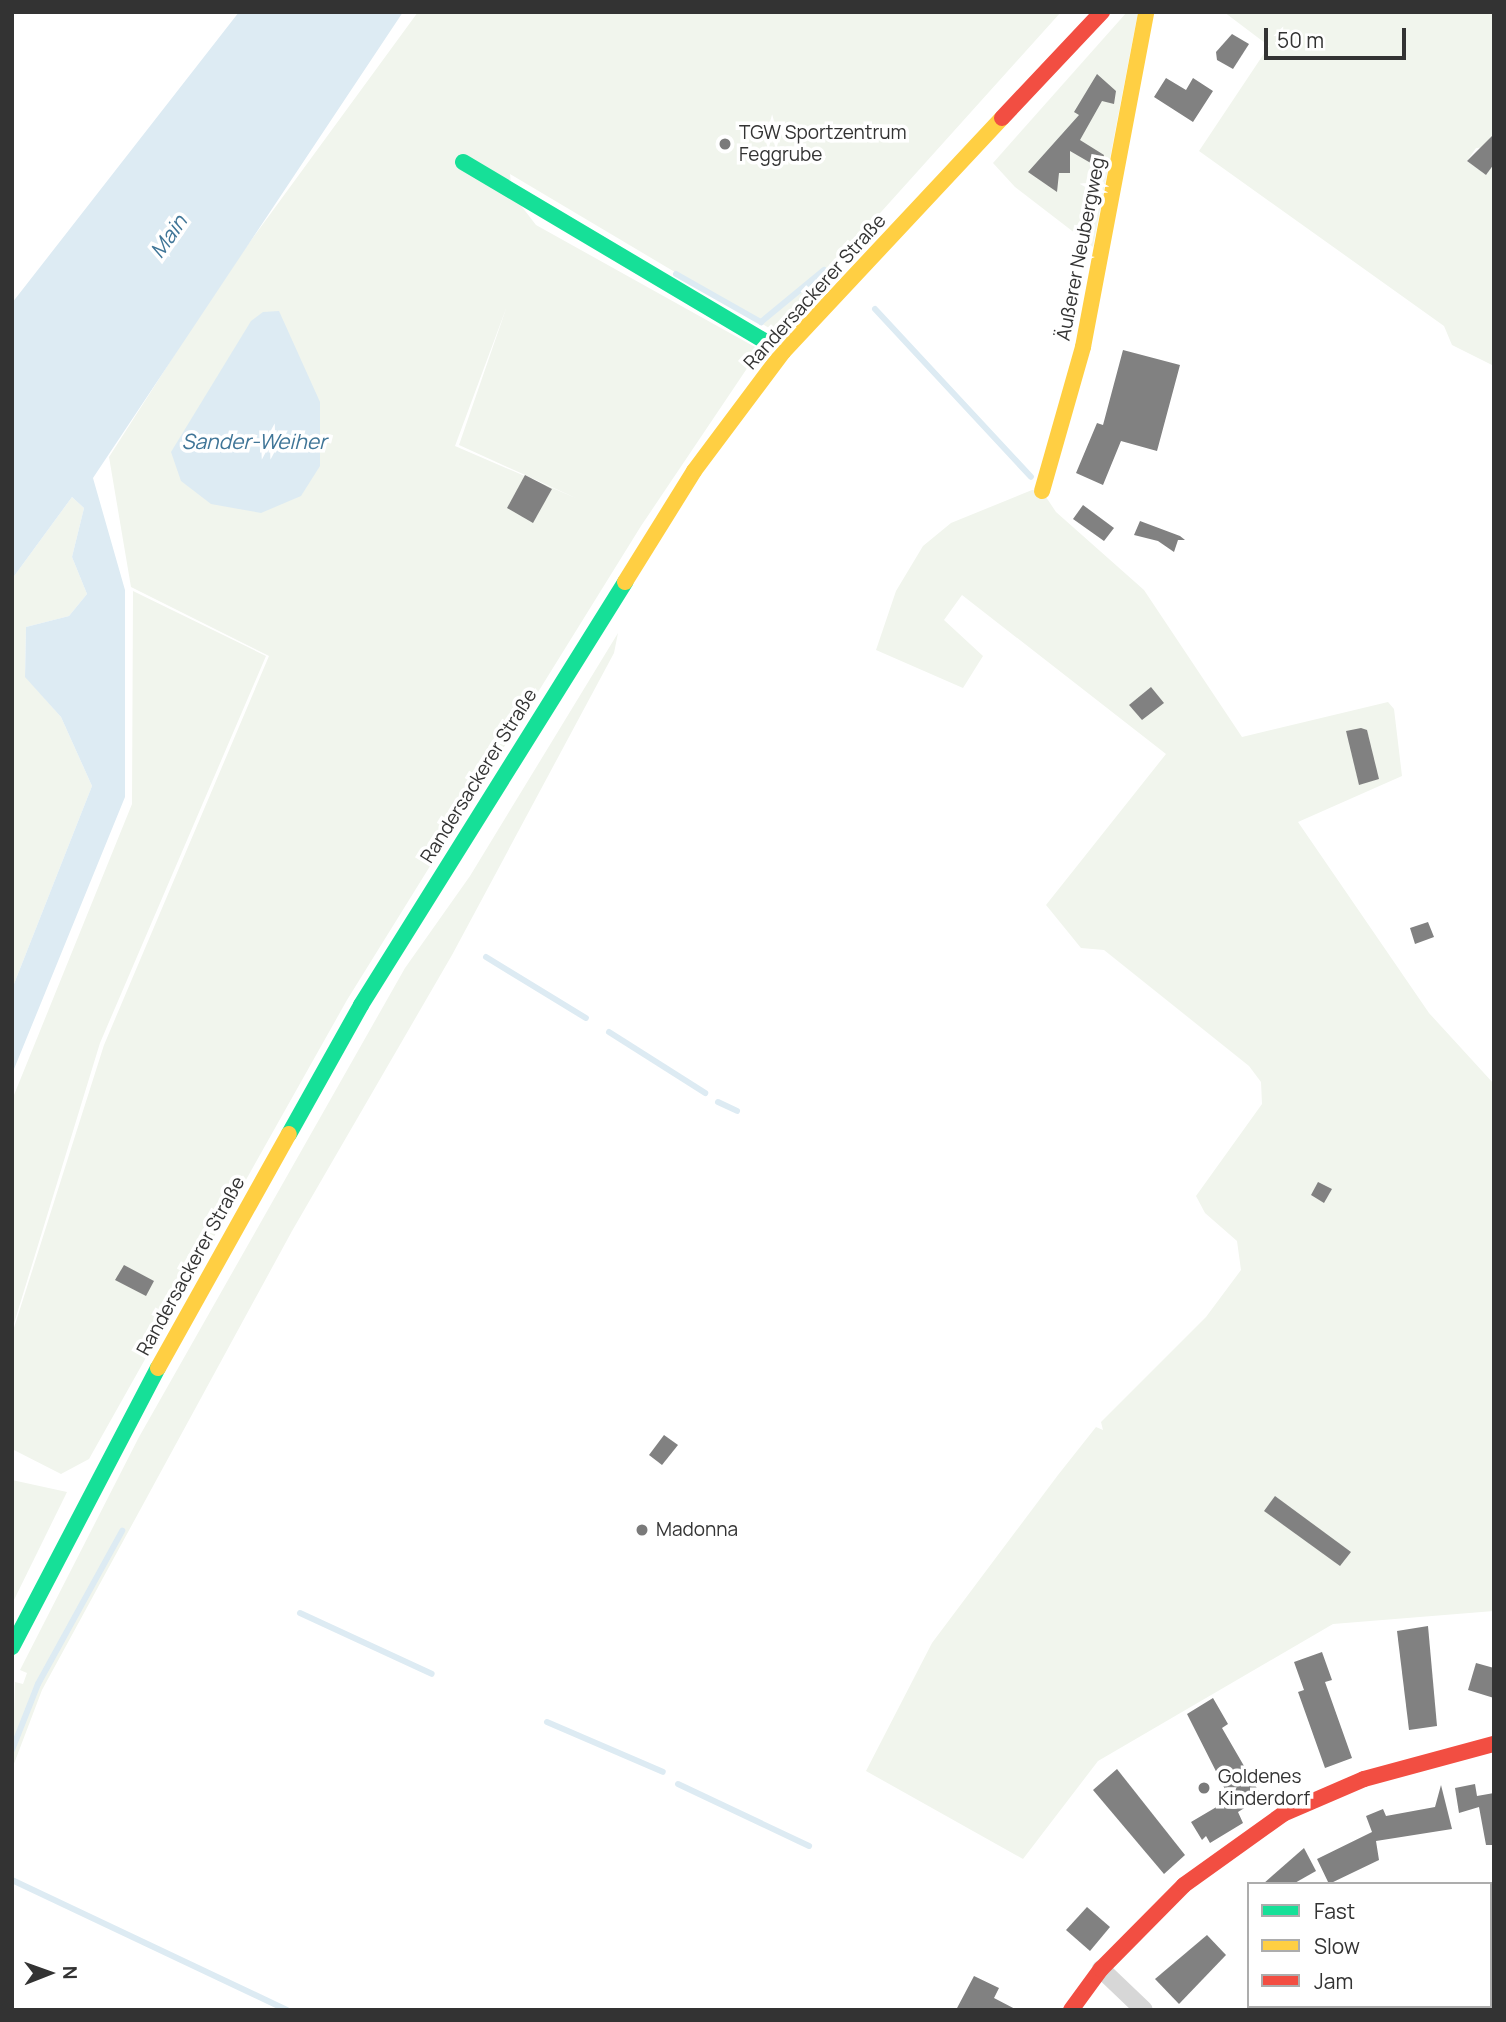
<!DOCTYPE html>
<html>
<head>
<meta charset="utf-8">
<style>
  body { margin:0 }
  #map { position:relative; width:1506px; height:2022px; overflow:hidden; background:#fff; font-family:Manrope,sans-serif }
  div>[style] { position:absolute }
  .green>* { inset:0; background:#f1f5ed }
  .water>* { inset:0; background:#ddebf3 }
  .stream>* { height:6px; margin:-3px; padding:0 3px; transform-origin:3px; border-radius:3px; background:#ddebf3 }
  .building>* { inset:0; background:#818181 }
  .street>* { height:18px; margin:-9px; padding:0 9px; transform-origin:9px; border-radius:9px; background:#d7d7d7 }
  .fast>* { height:16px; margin:-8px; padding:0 8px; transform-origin:8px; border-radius:8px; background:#16e098 }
  .slow>* { height:16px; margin:-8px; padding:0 8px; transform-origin:8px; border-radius:8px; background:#ffcf43 }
  .jam>* { height:16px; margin:-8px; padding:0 8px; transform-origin:8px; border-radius:8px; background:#f24e42 }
  .dots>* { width:19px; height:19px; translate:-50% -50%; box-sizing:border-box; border:4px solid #fff; border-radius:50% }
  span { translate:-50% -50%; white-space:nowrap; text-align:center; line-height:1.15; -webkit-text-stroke:7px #fff; paint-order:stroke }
  .poi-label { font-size:19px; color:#333 }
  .left { translate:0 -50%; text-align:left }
  .street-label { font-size:19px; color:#333 }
  .water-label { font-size:21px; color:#3f7597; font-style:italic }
  .frame { position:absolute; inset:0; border:14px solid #333; pointer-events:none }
  .legend { position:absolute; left:1247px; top:1882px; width:245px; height:126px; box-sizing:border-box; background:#fff; border:2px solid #adadad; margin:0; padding:9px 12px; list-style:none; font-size:21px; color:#333 }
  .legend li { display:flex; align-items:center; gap:14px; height:35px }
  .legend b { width:35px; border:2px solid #adadad }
  .north { position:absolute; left:14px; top:1938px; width:70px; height:70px; -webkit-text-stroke:5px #fff; paint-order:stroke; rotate:89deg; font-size:19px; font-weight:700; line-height:28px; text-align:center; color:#333 }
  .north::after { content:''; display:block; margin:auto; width:24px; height:32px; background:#333; clip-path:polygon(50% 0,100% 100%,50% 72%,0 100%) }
  .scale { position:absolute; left:1264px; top:28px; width:142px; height:32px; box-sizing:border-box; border:4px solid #333; border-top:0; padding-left:9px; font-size:21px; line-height:24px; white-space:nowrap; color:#333; -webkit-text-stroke:5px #fff; paint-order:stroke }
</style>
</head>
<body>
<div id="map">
  <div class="green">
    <div style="clip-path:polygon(evenodd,418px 12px,1061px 12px,774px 331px,510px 174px,512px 194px,536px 225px,755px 347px,752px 361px,641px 526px,347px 1000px,89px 1459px,61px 1474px,12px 1449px,12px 1334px,104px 1045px,269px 656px,131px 587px,109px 457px,225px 276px,418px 12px,507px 306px,459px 445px,578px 499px,455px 446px,507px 306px)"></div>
    <div style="clip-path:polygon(1127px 12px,1138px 12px,1093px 247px,1015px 187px,993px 163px)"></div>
    <div style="clip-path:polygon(1224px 12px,1494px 12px,1494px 147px,1476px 148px,1467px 161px,1486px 175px,1494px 164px,1494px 366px,1452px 345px,1444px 326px,1199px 151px,1269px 46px)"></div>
    <div style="clip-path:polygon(1032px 490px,1042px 491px,1056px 512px,1144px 590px,1242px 737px,1388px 702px,1394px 709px,1402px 776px,1298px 822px,1429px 1013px,1494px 1084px,1494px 1611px,1333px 1624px,1098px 1761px,1023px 1859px,866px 1771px,932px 1643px,1058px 1475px,1096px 1427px,1103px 1430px,1101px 1422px,1206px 1317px,1241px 1270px,1237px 1241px,1205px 1213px,1196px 1196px,1262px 1104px,1261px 1082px,1249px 1066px,1104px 950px,1081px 948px,1046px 905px,1166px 754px,962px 595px,944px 620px,983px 656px,963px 688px,876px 650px,896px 591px,923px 546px,951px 523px)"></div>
    <div style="clip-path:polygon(72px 497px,84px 508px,72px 557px,87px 594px,69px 616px,26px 627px,25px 676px,61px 717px,92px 786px,12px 989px,12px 579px)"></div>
    <div style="clip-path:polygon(133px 591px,266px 656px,100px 1043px,12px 1330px,12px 1100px,132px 804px)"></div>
    <div style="clip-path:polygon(618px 633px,614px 653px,452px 955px,292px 1231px,42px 1690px,12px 1769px,15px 1682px,23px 1684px,27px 1673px,20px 1670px,139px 1437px,405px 968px,470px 876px)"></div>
    <div style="clip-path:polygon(12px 1480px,67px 1492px,12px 1604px)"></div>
  </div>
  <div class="water">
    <div style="clip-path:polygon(239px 12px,403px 12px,93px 478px,125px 590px,125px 797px,12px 1074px,12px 989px,92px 786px,61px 717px,25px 677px,26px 627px,69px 616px,87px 594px,72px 557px,84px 508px,72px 497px,12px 579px,12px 303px)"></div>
    <div style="clip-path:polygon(279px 311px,320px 402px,320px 466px,301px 496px,261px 513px,211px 504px,181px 481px,171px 452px,251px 321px,263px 312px)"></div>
  </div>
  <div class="stream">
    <div style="left:676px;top:274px;width:98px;rotate:29.5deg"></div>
    <div style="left:761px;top:322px;width:82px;rotate:-39.5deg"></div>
    <div style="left:875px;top:309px;width:229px;rotate:47.1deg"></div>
    <div style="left:486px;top:957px;width:117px;rotate:31.4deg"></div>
    <div style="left:609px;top:1032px;width:114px;rotate:32.4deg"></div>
    <div style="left:718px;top:1102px;width:21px;rotate:25deg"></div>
    <div style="left:300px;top:1613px;width:145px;rotate:24.8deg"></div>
    <div style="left:547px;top:1722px;width:126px;rotate:23.3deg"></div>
    <div style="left:12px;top:1750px;width:71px;rotate:-68.5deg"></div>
    <div style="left:38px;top:1684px;width:175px;rotate:-61.2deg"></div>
    <div style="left:678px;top:1784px;width:145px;rotate:25.3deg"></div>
    <div style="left:12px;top:1880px;width:304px;rotate:25.3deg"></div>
  </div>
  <div class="building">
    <div style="clip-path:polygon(1232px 34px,1249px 44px,1233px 69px,1217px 60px,1216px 52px)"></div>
    <div style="clip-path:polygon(1097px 74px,1116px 91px,1114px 104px,1102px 101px,1080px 140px,1104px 155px,1101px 169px,1070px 151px,1070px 173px,1059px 173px,1057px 192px,1028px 172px,1079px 115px,1074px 112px)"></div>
    <div style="clip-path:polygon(1166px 78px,1186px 90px,1193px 78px,1213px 91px,1193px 122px,1154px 97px)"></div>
    <div style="clip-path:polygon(1494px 134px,1494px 164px,1486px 175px,1467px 161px)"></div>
    <div style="clip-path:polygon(1123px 350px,1180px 365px,1157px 451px,1121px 441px,1103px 485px,1076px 473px,1097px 423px,1103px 425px)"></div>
    <div style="clip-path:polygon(525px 475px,552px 489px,533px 523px,507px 508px)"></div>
    <div style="clip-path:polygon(1083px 505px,1114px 528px,1104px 541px,1073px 519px)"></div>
    <div style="clip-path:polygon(1140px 521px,1180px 536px,1185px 540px,1178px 540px,1174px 552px,1158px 541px,1134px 535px)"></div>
    <div style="clip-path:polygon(1151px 687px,1164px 703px,1142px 720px,1129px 705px)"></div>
    <div style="clip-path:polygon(1361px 728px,1367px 730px,1379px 779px,1359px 785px,1346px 731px)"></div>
    <div style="clip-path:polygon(1428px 922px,1434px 937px,1415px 944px,1410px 928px)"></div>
    <div style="clip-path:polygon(1318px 1182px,1332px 1189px,1324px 1203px,1311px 1195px)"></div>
    <div style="clip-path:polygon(124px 1265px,154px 1281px,146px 1296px,115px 1280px)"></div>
    <div style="clip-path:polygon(664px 1435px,678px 1445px,662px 1465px,649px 1455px)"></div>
    <div style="clip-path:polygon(1275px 1496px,1351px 1552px,1340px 1566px,1264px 1511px)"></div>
    <div style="clip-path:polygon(1428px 1626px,1437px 1726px,1409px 1730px,1397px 1631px)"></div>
    <div style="clip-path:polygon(1322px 1652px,1332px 1680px,1325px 1682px,1352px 1758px,1325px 1768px,1298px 1692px,1304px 1690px,1294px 1662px)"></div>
    <div style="clip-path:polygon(1476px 1663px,1494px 1668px,1494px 1698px,1468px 1690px)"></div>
    <div style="clip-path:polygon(1213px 1698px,1228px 1724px,1222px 1728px,1262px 1797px,1238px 1812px,1243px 1823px,1210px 1843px,1206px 1836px,1202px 1840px,1191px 1822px,1230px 1799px,1187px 1714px)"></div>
    <div style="clip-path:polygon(1117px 1769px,1185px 1855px,1164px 1874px,1093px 1790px)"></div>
    <div style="clip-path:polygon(1475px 1784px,1477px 1796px,1494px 1793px,1494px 1845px,1486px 1845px,1479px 1807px,1459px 1813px,1455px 1788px)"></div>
    <div style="clip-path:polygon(1441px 1785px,1452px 1829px,1376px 1841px,1379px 1860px,1329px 1884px,1317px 1859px,1372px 1832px,1366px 1816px,1383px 1809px,1386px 1816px,1435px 1807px)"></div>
    <div style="clip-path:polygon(1304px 1848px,1316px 1871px,1293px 1884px,1263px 1884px)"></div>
    <div style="clip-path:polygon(1087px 1907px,1110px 1927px,1090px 1951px,1066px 1930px)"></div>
    <div style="clip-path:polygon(1207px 1935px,1226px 1955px,1179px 2004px,1155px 1979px)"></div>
    <div style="clip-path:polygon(974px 1976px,999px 1988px,994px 1998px,1017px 2010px,956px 2010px)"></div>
  </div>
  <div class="street">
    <div style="left:1101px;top:1969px;width:59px;rotate:43.6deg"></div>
  </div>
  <div class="fast">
    <div style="left:463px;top:162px;width:372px;rotate:30.7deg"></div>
    <div style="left:289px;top:1134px;width:148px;rotate:-60.8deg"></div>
    <div style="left:361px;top:1005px;width:499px;rotate:-58deg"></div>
    <div style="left:12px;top:1647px;width:315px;rotate:-62.4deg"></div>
  </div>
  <div class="slow">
    <div style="left:1042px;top:491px;width:150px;rotate:-74.1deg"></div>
    <div style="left:1083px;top:347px;width:341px;rotate:-79.3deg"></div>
    <div style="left:625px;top:582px;width:131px;rotate:-58.1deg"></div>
    <div style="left:694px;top:471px;width:149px;rotate:-53.2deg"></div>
    <div style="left:783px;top:352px;width:320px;rotate:-46.9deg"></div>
    <div style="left:158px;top:1368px;width:268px;rotate:-60.8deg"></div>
  </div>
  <div class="jam">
    <div style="left:1002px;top:118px;width:146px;rotate:-46.7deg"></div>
    <div style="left:1071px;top:2010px;width:51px;rotate:-53.8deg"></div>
    <div style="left:1101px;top:1969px;width:118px;rotate:-45.3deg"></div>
    <div style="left:1184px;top:1885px;width:122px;rotate:-35.6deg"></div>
    <div style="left:1283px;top:1814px;width:88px;rotate:-23.4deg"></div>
    <div style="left:1364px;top:1779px;width:135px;rotate:-15.1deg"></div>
  </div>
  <div class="dots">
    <div style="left:725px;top:144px;background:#7a7a7a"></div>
    <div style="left:642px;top:1530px;background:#7a7a7a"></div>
    <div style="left:1204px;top:1788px;background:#7a7a7a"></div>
  </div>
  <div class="poi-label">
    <span class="left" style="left:739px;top:144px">TGW Sportzentrum<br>Feggrube</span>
    <span class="left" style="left:656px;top:1530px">Madonna</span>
    <span class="left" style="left:1218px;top:1788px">Goldenes<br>Kinderdorf</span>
  </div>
  <div class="street-label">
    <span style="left:1081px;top:249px;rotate:-79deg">Äußerer Neubergweg</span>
    <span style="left:815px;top:292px;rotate:-48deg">Randersackerer Straße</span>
    <span style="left:479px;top:776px;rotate:-58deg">Randersackerer Straße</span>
    <span style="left:191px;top:1266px;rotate:-61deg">Randersackerer Straße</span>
  </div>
  <div class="water-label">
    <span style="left:168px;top:236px;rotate:-55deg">Main</span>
    <span style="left:254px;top:441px">Sander-Weiher</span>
  </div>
  <div class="frame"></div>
  <ul class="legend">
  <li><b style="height:9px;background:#16e098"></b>Fast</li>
  <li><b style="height:9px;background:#ffcf43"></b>Slow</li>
  <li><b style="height:9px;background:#f24e42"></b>Jam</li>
  </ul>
  <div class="north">N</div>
  <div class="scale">50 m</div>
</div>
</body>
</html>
